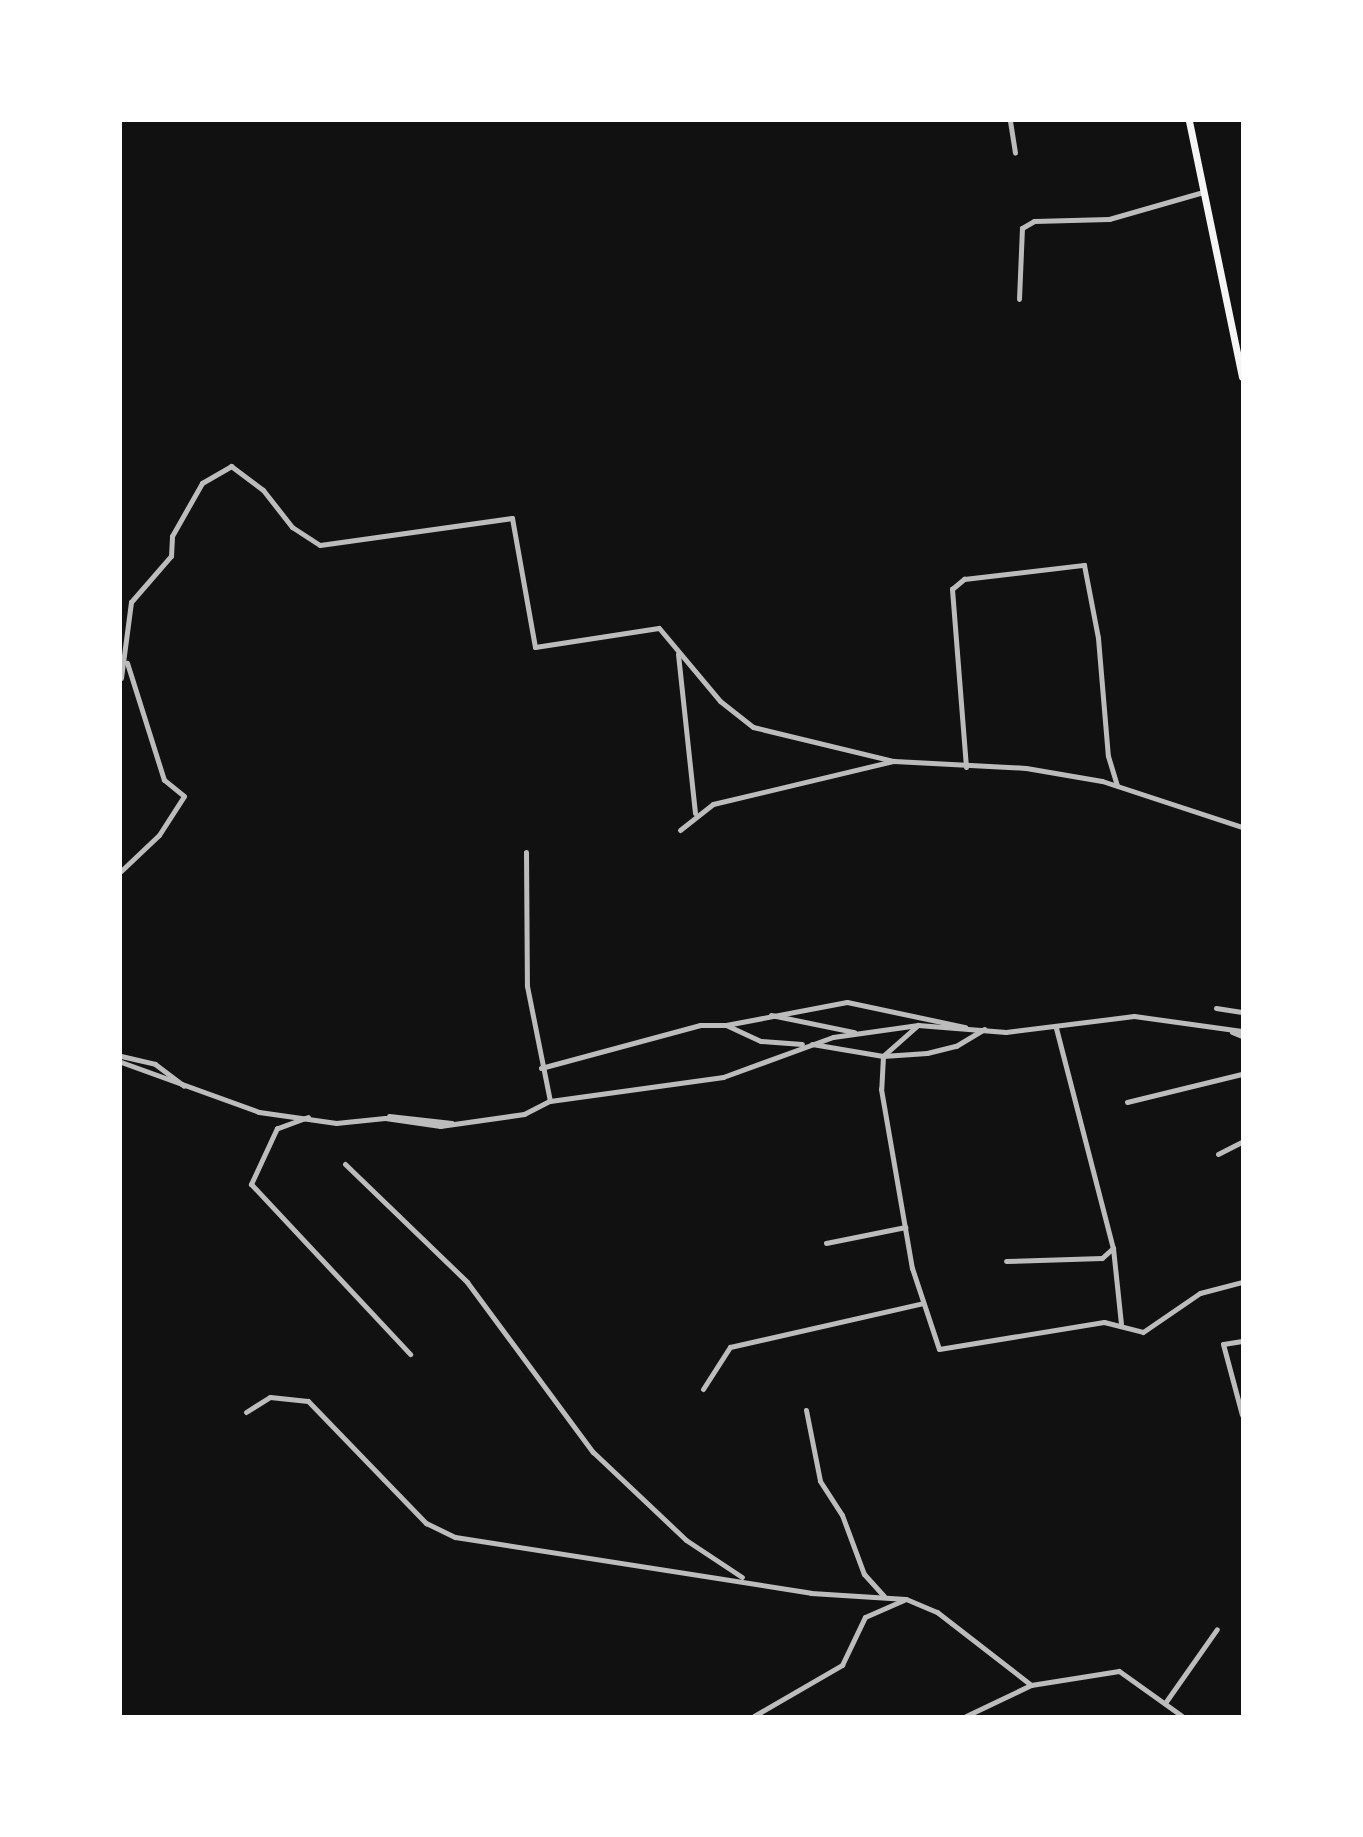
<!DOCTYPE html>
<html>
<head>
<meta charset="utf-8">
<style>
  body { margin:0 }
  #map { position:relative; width:1363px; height:1837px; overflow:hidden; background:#111; font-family:"Nunito Sans",sans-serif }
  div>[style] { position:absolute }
  .minor>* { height:5px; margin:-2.5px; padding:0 2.5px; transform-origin:2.5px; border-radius:2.5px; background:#bcbcbc }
  .secondary>* { height:7px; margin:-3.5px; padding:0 3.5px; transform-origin:3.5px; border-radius:3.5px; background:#f5f5f5 }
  span { translate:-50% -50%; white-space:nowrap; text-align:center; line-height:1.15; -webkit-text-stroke:7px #fff; paint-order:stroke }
  .frame { position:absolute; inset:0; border:122px solid #fff; pointer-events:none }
</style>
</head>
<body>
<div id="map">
  <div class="minor">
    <div style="left:1010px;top:121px;width:32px;rotate:81deg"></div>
    <div style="left:1019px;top:299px;width:71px;rotate:-87.6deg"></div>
    <div style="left:1022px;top:228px;width:14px;rotate:-30deg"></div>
    <div style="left:1034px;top:221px;width:75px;rotate:-1.5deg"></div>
    <div style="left:1109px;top:219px;width:98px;rotate:-16deg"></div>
    <div style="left:678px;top:654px;width:160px;rotate:83.9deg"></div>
    <div style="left:121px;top:678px;width:77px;rotate:-82.5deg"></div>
    <div style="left:131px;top:602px;width:61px;rotate:-49deg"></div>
    <div style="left:171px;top:556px;width:20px;rotate:-87deg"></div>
    <div style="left:172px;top:536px;width:61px;rotate:-60.5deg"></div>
    <div style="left:202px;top:483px;width:34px;rotate:-30deg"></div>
    <div style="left:231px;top:466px;width:40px;rotate:37deg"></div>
    <div style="left:263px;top:490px;width:47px;rotate:51.9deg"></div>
    <div style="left:292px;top:527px;width:33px;rotate:33deg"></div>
    <div style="left:320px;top:545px;width:194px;rotate:-8deg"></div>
    <div style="left:512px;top:518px;width:131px;rotate:79.9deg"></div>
    <div style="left:535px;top:647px;width:125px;rotate:-8.7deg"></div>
    <div style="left:659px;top:628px;width:95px;rotate:50.1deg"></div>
    <div style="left:720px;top:701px;width:42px;rotate:38.2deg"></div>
    <div style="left:753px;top:727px;width:145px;rotate:13.6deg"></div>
    <div style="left:966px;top:767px;width:179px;rotate:-94.5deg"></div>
    <div style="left:952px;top:589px;width:16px;rotate:-40deg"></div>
    <div style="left:964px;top:579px;width:121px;rotate:-6.7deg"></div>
    <div style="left:1084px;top:565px;width:74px;rotate:79.1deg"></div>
    <div style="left:1098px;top:638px;width:118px;rotate:85.2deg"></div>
    <div style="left:1108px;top:756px;width:30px;rotate:73deg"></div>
    <div style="left:680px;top:830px;width:42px;rotate:-38.2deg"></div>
    <div style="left:713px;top:804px;width:186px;rotate:-13.4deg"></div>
    <div style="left:894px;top:761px;width:132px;rotate:3deg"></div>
    <div style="left:1026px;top:768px;width:77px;rotate:9.7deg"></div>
    <div style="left:1102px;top:781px;width:147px;rotate:18.2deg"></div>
    <div style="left:526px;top:852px;width:134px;rotate:89.6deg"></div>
    <div style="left:527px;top:986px;width:117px;rotate:78.7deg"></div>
    <div style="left:121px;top:871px;width:52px;rotate:-43.5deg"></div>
    <div style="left:159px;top:835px;width:46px;rotate:-57.3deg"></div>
    <div style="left:184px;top:796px;width:26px;rotate:-141deg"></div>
    <div style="left:164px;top:780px;width:123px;rotate:-107.5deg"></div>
    <div style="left:1216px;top:1008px;width:26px;rotate:9deg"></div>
    <div style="left:771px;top:1015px;width:85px;rotate:11.6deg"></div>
    <div style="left:726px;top:1025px;width:123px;rotate:-10.8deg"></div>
    <div style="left:847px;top:1002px;width:121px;rotate:12deg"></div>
    <div style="left:918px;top:1025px;width:47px;rotate:138.5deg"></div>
    <div style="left:883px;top:1056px;width:33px;rotate:93deg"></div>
    <div style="left:881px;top:1089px;width:182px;rotate:80.2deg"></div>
    <div style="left:912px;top:1268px;width:85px;rotate:71.6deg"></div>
    <div style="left:939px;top:1349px;width:167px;rotate:-9.3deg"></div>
    <div style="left:1104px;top:1322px;width:40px;rotate:14.4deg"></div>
    <div style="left:1143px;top:1332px;width:69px;rotate:-34.4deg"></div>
    <div style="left:1200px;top:1293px;width:43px;rotate:-14.7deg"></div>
    <div style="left:1056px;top:1028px;width:227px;rotate:75.5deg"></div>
    <div style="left:1113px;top:1248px;width:76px;rotate:84deg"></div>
    <div style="left:1232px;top:1032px;width:11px;rotate:22deg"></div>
    <div style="left:812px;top:1044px;width:72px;rotate:9.6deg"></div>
    <div style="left:883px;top:1056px;width:44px;rotate:-3.9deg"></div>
    <div style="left:927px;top:1053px;width:30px;rotate:-14deg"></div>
    <div style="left:956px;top:1046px;width:33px;rotate:-31deg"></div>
    <div style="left:121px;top:1056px;width:35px;rotate:13deg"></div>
    <div style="left:155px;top:1064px;width:36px;rotate:37deg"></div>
    <div style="left:121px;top:1062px;width:147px;rotate:19.9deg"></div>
    <div style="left:259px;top:1112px;width:78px;rotate:8.1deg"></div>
    <div style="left:336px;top:1123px;width:49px;rotate:-5.8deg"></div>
    <div style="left:385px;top:1118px;width:56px;rotate:8.3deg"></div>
    <div style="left:440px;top:1126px;width:85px;rotate:-8.1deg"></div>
    <div style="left:524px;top:1114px;width:29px;rotate:-27deg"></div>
    <div style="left:550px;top:1101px;width:175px;rotate:-7.9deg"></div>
    <div style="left:723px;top:1077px;width:117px;rotate:-20deg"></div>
    <div style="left:833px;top:1037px;width:86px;rotate:-8deg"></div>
    <div style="left:918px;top:1025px;width:88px;rotate:4.5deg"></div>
    <div style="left:1006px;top:1032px;width:129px;rotate:-7.1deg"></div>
    <div style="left:1134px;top:1016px;width:109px;rotate:7.9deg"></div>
    <div style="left:541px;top:1068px;width:165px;rotate:-15.1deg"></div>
    <div style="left:700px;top:1025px;width:26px"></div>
    <div style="left:726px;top:1025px;width:38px;rotate:25deg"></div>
    <div style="left:761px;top:1041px;width:41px;rotate:4.2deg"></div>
    <div style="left:1127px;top:1102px;width:118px;rotate:-13.7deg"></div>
    <div style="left:389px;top:1116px;width:63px;rotate:6.3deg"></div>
    <div style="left:308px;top:1117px;width:33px;rotate:160deg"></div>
    <div style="left:277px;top:1128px;width:62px;rotate:114.9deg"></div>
    <div style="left:251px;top:1184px;width:233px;rotate:46.9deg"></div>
    <div style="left:1218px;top:1154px;width:27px;rotate:-27deg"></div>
    <div style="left:345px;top:1164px;width:170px;rotate:44deg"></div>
    <div style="left:467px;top:1282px;width:212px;rotate:53.5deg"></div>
    <div style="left:593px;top:1452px;width:128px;rotate:43.4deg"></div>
    <div style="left:686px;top:1540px;width:67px;rotate:33.5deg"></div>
    <div style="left:826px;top:1243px;width:81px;rotate:-11.4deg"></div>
    <div style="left:1006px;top:1261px;width:96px;rotate:-1.8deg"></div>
    <div style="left:1102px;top:1258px;width:15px;rotate:-42deg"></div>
    <div style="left:1242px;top:1341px;width:19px;rotate:171deg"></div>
    <div style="left:1223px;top:1344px;width:73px;rotate:75deg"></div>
    <div style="left:703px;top:1389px;width:50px;rotate:-57.3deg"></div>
    <div style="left:730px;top:1347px;width:198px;rotate:-12.8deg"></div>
    <div style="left:806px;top:1410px;width:72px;rotate:78.8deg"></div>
    <div style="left:820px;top:1481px;width:40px;rotate:57.1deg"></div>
    <div style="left:842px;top:1515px;width:63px;rotate:69.6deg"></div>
    <div style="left:864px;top:1574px;width:30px;rotate:48deg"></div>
    <div style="left:246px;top:1412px;width:28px;rotate:-32deg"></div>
    <div style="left:270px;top:1397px;width:38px;rotate:6deg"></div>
    <div style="left:308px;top:1401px;width:170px;rotate:46deg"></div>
    <div style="left:426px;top:1523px;width:32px;rotate:26deg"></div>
    <div style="left:455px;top:1537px;width:360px;rotate:8.9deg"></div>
    <div style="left:811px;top:1593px;width:95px;rotate:3.6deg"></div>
    <div style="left:906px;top:1599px;width:34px;rotate:23deg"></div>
    <div style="left:937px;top:1612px;width:119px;rotate:37.8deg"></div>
    <div style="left:1031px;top:1685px;width:89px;rotate:-9deg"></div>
    <div style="left:1119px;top:1671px;width:77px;rotate:35.5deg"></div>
    <div style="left:1165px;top:1703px;width:90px;rotate:-54.9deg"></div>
    <div style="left:754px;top:1716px;width:102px;rotate:-30.1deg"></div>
    <div style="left:842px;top:1665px;width:53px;rotate:-64.4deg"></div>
    <div style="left:865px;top:1617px;width:43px;rotate:-23.6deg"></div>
    <div style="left:966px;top:1716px;width:72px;rotate:-25.5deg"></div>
  </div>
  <div class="secondary">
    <div style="left:1189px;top:121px;width:261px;rotate:78.3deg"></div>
  </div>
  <div class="frame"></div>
</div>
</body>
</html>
